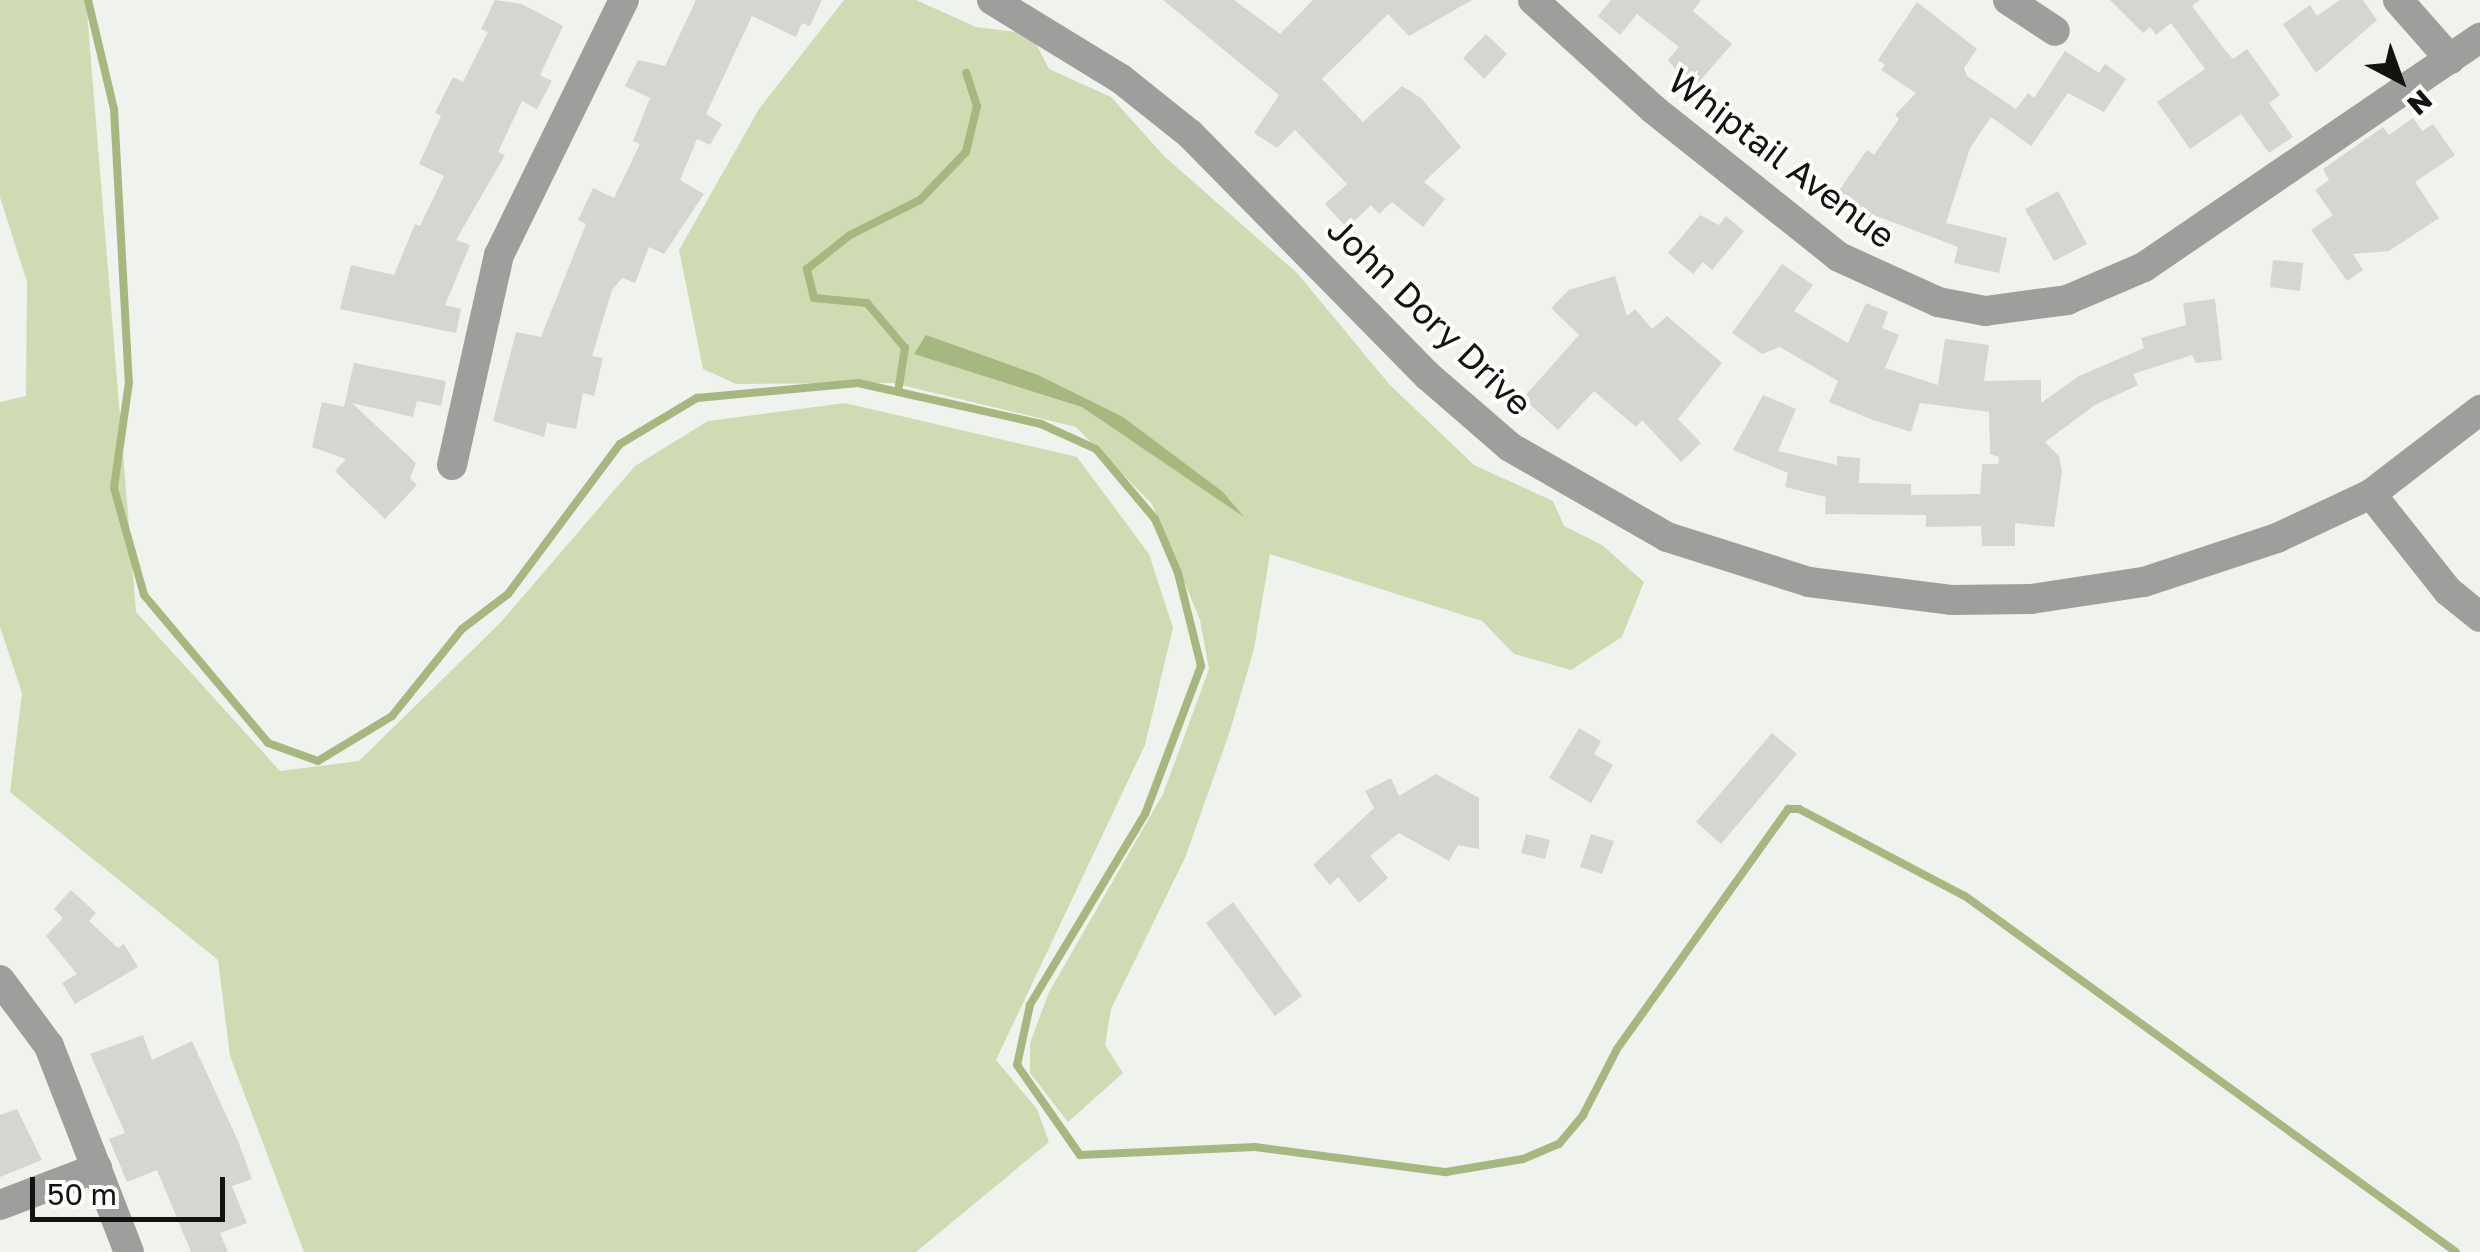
<!DOCTYPE html>
<html>
<head>
<meta charset="utf-8">
<style>
  body { margin:0 }
  #map { position:relative; width:2480px; height:1252px; overflow:hidden; background:#f0f2ed; font-family:"Golos Text",sans-serif }
  div>[style] { position:absolute }
  .green>* { inset:0; background:#cfdcb3 }
  .water>* { inset:0; background:#a7b780 }
  .stream>* { height:8px; margin:-4px; padding:0 4px; transform-origin:4px; border-radius:4px; background:#a7b780 }
  .building>* { inset:0; background:#d4d6d1 }
  .minor>* { height:30px; margin:-15px; padding:0 15px; transform-origin:15px; border-radius:15px; background:#9e9e9c }
  span { translate:-50% -50%; white-space:nowrap; text-align:center; line-height:1.15; -webkit-text-stroke:8px #fefffc; paint-order:stroke }
  .street-label { font-size:35px; color:#121311 }
  .north { position:absolute; left:2350px; top:30px; width:100px; height:100px; -webkit-text-stroke:8px #fefffc; paint-order:stroke; rotate:139deg; font-size:28px; font-weight:700; line-height:40px; text-align:center; color:#121311 }
  .north::after { content:''; display:block; margin:auto; width:35px; height:45px; background:#121311; clip-path:polygon(50% 0,100% 100%,50% 72%,0 100%) }
  .scale { position:absolute; left:30px; top:1177px; width:195px; height:45px; box-sizing:border-box; border:5px solid #121311; border-top:0; padding-left:12px; font-size:30px; line-height:35px; white-space:nowrap; color:#121311; -webkit-text-stroke:8px #fefffc; paint-order:stroke }
</style>
</head>
<body>
<div id="map">
  <div class="green">
    <div style="clip-path:polygon(0 0,86px 0,136px 612px,280px 771px,359px 761px,501px 622px,635px 466px,708px 421px,845px 403px,1077px 457px,1149px 554px,1173px 628px,1145px 745px,996px 1060px,1037px 1109px,1049px 1142px,916px 1252px,304px 1252px,230px 1056px,218px 960px,10px 792px,22px 693px,0 627px,0 402px,26px 396px,27px 282px,0 197px)"></div>
    <div style="clip-path:polygon(844px 0,916px 0,976px 27px,1031px 34px,1049px 69px,1111px 97px,1164px 156px,1297px 273px,1390px 385px,1474px 465px,1553px 501px,1564px 526px,1602px 545px,1644px 582px,1622px 637px,1571px 670px,1514px 654px,1482px 621px,1270px 554px,1254px 649px,1230px 731px,1185px 858px,1111px 1009px,1105px 1045px,1123px 1073px,1068px 1122px,1030px 1073px,1030px 1043px,1049px 992px,1163px 794px,1209px 669px,1200px 620px,1152px 504px,1076px 427px,893px 383px,736px 384px,703px 369px,679px 250px,759px 109px)"></div>
  </div>
  <div class="water">
    <div style="clip-path:polygon(926px 335px,1038px 375px,1123px 417px,1223px 492px,1244px 517px,1082px 407px,914px 354px)"></div>
  </div>
  <div class="stream">
    <div style="left:88px;top:0;width:112px;rotate:76.6deg"></div>
    <div style="left:114px;top:109px;width:273px;rotate:86.9deg"></div>
    <div style="left:129px;top:382px;width:107px;rotate:98.1deg"></div>
    <div style="left:114px;top:488px;width:111px;rotate:74.3deg"></div>
    <div style="left:144px;top:595px;width:193px;rotate:50deg"></div>
    <div style="left:268px;top:743px;width:53px;rotate:19.8deg"></div>
    <div style="left:318px;top:761px;width:87px;rotate:-31.3deg"></div>
    <div style="left:392px;top:716px;width:112px;rotate:-51.2deg"></div>
    <div style="left:462px;top:629px;width:58px;rotate:-37.3deg"></div>
    <div style="left:508px;top:594px;width:187px;rotate:-53.3deg"></div>
    <div style="left:620px;top:444px;width:90px;rotate:-30.9deg"></div>
    <div style="left:697px;top:398px;width:162px;rotate:-5.3deg"></div>
    <div style="left:858px;top:383px;width:188px;rotate:12.6deg"></div>
    <div style="left:1041px;top:424px;width:60px;rotate:24.4deg"></div>
    <div style="left:1096px;top:449px;width:92px;rotate:49.9deg"></div>
    <div style="left:1155px;top:519px;width:59px;rotate:66.9deg"></div>
    <div style="left:1178px;top:573px;width:96px;rotate:76.1deg"></div>
    <div style="left:1201px;top:666px;width:158px;rotate:110.7deg"></div>
    <div style="left:1145px;top:814px;width:223px;rotate:121.1deg"></div>
    <div style="left:1030px;top:1005px;width:61px;rotate:102.2deg"></div>
    <div style="left:1017px;top:1065px;width:110px;rotate:55deg"></div>
    <div style="left:1080px;top:1155px;width:175px;rotate:-2.6deg"></div>
    <div style="left:1255px;top:1147px;width:193px;rotate:7.5deg"></div>
    <div style="left:1446px;top:1172px;width:78px;rotate:-9.6deg"></div>
    <div style="left:1523px;top:1159px;width:39px;rotate:-23deg"></div>
    <div style="left:1559px;top:1144px;width:38px;rotate:-50deg"></div>
    <div style="left:1583px;top:1115px;width:74px;rotate:-62.7deg"></div>
    <div style="left:1617px;top:1049px;width:295px;rotate:-54.5deg"></div>
    <div style="left:1788px;top:809px;width:11px"></div>
    <div style="left:1799px;top:809px;width:187px;rotate:27.7deg"></div>
    <div style="left:1965px;top:896px;width:606px;rotate:35.94deg"></div>
    <div style="left:898px;top:392px;width:45px;rotate:-81deg"></div>
    <div style="left:905px;top:348px;width:59px;rotate:-130.2deg"></div>
    <div style="left:867px;top:303px;width:53px;rotate:-174.6deg"></div>
    <div style="left:814px;top:298px;width:30px;rotate:-104deg"></div>
    <div style="left:807px;top:269px;width:55px;rotate:-38.3deg"></div>
    <div style="left:850px;top:235px;width:78px;rotate:-26.6deg"></div>
    <div style="left:920px;top:200px;width:66px;rotate:-46.2deg"></div>
    <div style="left:966px;top:152px;width:47px;rotate:-76.6deg"></div>
    <div style="left:977px;top:106px;width:35px;rotate:-108deg"></div>
  </div>
  <div class="building">
    <div style="clip-path:polygon(495px 0,522px 4px,563px 26px,540px 75px,552px 81px,537px 109px,522px 101px,498px 152px,505px 155px,456px 240px,470px 245px,445px 305px,461px 309px,456px 333px,340px 309px,351px 265px,394px 275px,415px 224px,420px 226px,444px 176px,419px 164px,441px 116px,435px 113px,453px 77px,463px 82px,488px 32px,481px 29px)"></div>
    <div style="clip-path:polygon(696px 0,822px 0,810px 26px,802px 23px,796px 37px,752px 16px,706px 114px,722px 124px,710px 145px,697px 139px,680px 180px,704px 194px,664px 254px,649px 247px,635px 283px,622px 278px,612px 290px,592px 356px,603px 358px,594px 396px,583px 393px,576px 429px,547px 423px,544px 437px,493px 421px,516px 332px,541px 337px,586px 224px,578px 220px,593px 188px,614px 198px,640px 144px,633px 141px,650px 98px,625px 86px,638px 60px,665px 66px)"></div>
    <div style="clip-path:polygon(1163px 0,1234px 0,1280px 34px,1313px 0,1472px 0,1409px 36px,1388px 14px,1322px 79px,1363px 122px,1402px 86px,1421px 98px,1461px 147px,1424px 182px,1445px 199px,1423px 227px,1392px 202px,1379px 214px,1371px 205px,1347px 228px,1325px 204px,1347px 184px,1295px 130px,1277px 148px,1254px 133px,1279px 95px)"></div>
    <div style="clip-path:polygon(1611px 0,1701px 0,1693px 11px,1732px 44px,1692px 90px,1668px 60px,1679px 47px,1637px 14px,1620px 35px,1598px 16px)"></div>
    <div style="clip-path:polygon(2110px 0,2200px 0,2192px 6px,2225px 50px,2233px 59px,2247px 49px,2280px 95px,2269px 103px,2293px 137px,2269px 153px,2241px 114px,2190px 149px,2157px 102px,2205px 69px,2171px 23px,2156px 35px,2150px 27px,2143px 33px)"></div>
    <div style="clip-path:polygon(2340px 0,2363px 0,2377px 20px,2316px 73px,2283px 24px,2310px 5px,2317px 16px)"></div>
    <div style="clip-path:polygon(1917px 2px,1977px 49px,1964px 68px,1967px 76px,2016px 109px,2028px 93px,2034px 98px,2065px 51px,2099px 73px,2105px 64px,2126px 79px,2104px 112px,2068px 93px,2031px 146px,1991px 117px,1970px 148px,1946px 223px,2007px 238px,1999px 273px,1954px 263px,1958px 247px,1877px 216px,1874px 221px,1836px 195px,1867px 150px,1874px 155px,1899px 119px,1895px 115px,1916px 93px,1881px 70px,1885px 65px,1878px 60px)"></div>
    <div style="clip-path:polygon(1486px 34px,1507px 54px,1484px 79px,1463px 58px)"></div>
    <div style="clip-path:polygon(2413px 118px,2422px 131px,2433px 124px,2455px 155px,2415px 182px,2439px 218px,2389px 251px,2353px 254px,2363px 270px,2347px 281px,2311px 230px,2333px 215px,2315px 190px,2329px 180px,2323px 169px,2383px 127px,2389px 135px)"></div>
    <div style="clip-path:polygon(2058px 191px,2087px 244px,2054px 261px,2025px 209px)"></div>
    <div style="clip-path:polygon(1700px 215px,1719px 225px,1726px 216px,1744px 231px,1712px 270px,1703px 262px,1693px 274px,1668px 253px)"></div>
    <div style="clip-path:polygon(2273px 260px,2303px 263px,2300px 291px,2270px 287px)"></div>
    <div style="clip-path:polygon(1782px 264px,1813px 285px,1794px 311px,1848px 343px,1866px 303px,1888px 312px,1882px 328px,1899px 335px,1885px 368px,1938px 385px,1945px 339px,1989px 345px,1984px 381px,2041px 380px,2041px 403px,2079px 376px,2144px 348px,2141px 338px,2186px 325px,2183px 303px,2215px 299px,2222px 360px,2196px 363px,2192px 355px,2133px 374px,2138px 385px,2095px 405px,2045px 442px,2059px 456px,2062px 472px,2054px 527px,2015px 523px,2015px 546px,1982px 546px,1981px 526px,1926px 527px,1926px 515px,1825px 514px,1826px 497px,1785px 487px,1788px 473px,1733px 450px,1763px 395px,1796px 409px,1778px 451px,1837px 465px,1837px 456px,1860px 458px,1859px 483px,1911px 484px,1911px 495px,1980px 494px,1982px 464px,1998px 464px,1999px 457px,1990px 454px,1989px 412px,1920px 403px,1911px 432px,1873px 420px,1829px 402px,1838px 381px,1780px 347px,1762px 354px,1732px 333px)"></div>
    <div style="clip-path:polygon(1615px 276px,1627px 316px,1635px 309px,1652px 329px,1667px 316px,1722px 363px,1678px 419px,1701px 443px,1681px 462px,1642px 420px,1636px 427px,1594px 391px,1558px 430px,1523px 398px,1579px 335px,1551px 308px,1569px 290px)"></div>
    <div style="clip-path:polygon(354px 363px,446px 381px,441px 406px,417px 401px,413px 417px,352px 403px,416px 463px,410px 478px,417px 485px,385px 519px,335px 471px,346px 459px,312px 447px,322px 402px,344px 407px)"></div>
    <div style="clip-path:polygon(1579px 728px,1601px 741px,1594px 754px,1613px 765px,1591px 803px,1549px 778px)"></div>
    <div style="clip-path:polygon(1772px 733px,1797px 754px,1721px 844px,1696px 822px)"></div>
    <div style="clip-path:polygon(1436px 774px,1479px 798px,1479px 849px,1458px 845px,1449px 861px,1399px 833px,1370px 856px,1388px 878px,1359px 903px,1338px 877px,1330px 885px,1313px 865px,1374px 808px,1365px 791px,1391px 778px,1399px 796px)"></div>
    <div style="clip-path:polygon(1526px 834px,1550px 840px,1545px 859px,1521px 853px)"></div>
    <div style="clip-path:polygon(1591px 834px,1614px 841px,1602px 874px,1580px 867px)"></div>
    <div style="clip-path:polygon(71px 890px,96px 913px,89px 921px,118px 948px,124px 944px,138px 967px,75px 1004px,62px 983px,77px 974px,46px 936px,63px 918px,54px 909px)"></div>
    <div style="clip-path:polygon(1233px 902px,1302px 996px,1275px 1016px,1206px 923px)"></div>
    <div style="clip-path:polygon(143px 1035px,152px 1060px,192px 1041px,238px 1141px,252px 1179px,232px 1186px,247px 1223px,220px 1233px,228px 1252px,191px 1252px,157px 1170px,127px 1182px,109px 1139px,125px 1133px,90px 1054px)"></div>
    <div style="clip-path:polygon(17px 1109px,42px 1160px,0 1177px,0 1115px)"></div>
  </div>
  <div class="minor">
    <div style="left:992px;top:0;width:151px;rotate:31.5deg"></div>
    <div style="left:1121px;top:79px;width:88px;rotate:38.6deg"></div>
    <div style="left:1190px;top:134px;width:339px;rotate:45.5deg"></div>
    <div style="left:1428px;top:376px;width:108px;rotate:40.9deg"></div>
    <div style="left:1510px;top:447px;width:181px;rotate:29.8deg"></div>
    <div style="left:1667px;top:537px;width:149px;rotate:17.6deg"></div>
    <div style="left:1809px;top:582px;width:143px;rotate:7.2deg"></div>
    <div style="left:1951px;top:600px;width:80px;rotate:-0.7deg"></div>
    <div style="left:2031px;top:599px;width:114px;rotate:-8.6deg"></div>
    <div style="left:2144px;top:582px;width:140px;rotate:-18.3deg"></div>
    <div style="left:2277px;top:538px;width:104px;rotate:-25.1deg"></div>
    <div style="left:2371px;top:494px;width:138px;rotate:-37.6deg"></div>
    <div style="left:1533px;top:0;width:162px;rotate:42.2deg"></div>
    <div style="left:1653px;top:109px;width:238px;rotate:38.5deg"></div>
    <div style="left:1839px;top:257px;width:109px;rotate:24.4deg"></div>
    <div style="left:1938px;top:302px;width:48px;rotate:10.8deg"></div>
    <div style="left:1985px;top:311px;width:83px;rotate:-7.6deg"></div>
    <div style="left:2067px;top:300px;width:84px;rotate:-23.2deg"></div>
    <div style="left:2144px;top:267px;width:407px;rotate:-34.3deg"></div>
    <div style="left:2008px;top:0;width:56px;rotate:33.4deg"></div>
    <div style="left:2398px;top:0;width:79px;rotate:48.6deg"></div>
    <div style="left:452px;top:465px;width:215px;rotate:-77.4deg"></div>
    <div style="left:499px;top:255px;width:284px;rotate:-63.9deg"></div>
    <div style="left:2371px;top:494px;width:124px;rotate:51.6deg"></div>
    <div style="left:2448px;top:591px;width:41px;rotate:39.1deg"></div>
    <div style="left:0;top:980px;width:82px;rotate:53.4deg"></div>
    <div style="left:49px;top:1046px;width:221px;rotate:68.8deg"></div>
    <div style="left:0;top:1205px;width:104px;rotate:-20.9deg"></div>
  </div>
  <div class="street-label">
    <span style="left:1782px;top:158px;rotate:37deg">Whiptail Avenue</span>
    <span style="left:1430px;top:316px;rotate:44deg">John Dory Drive</span>
  </div>
  <div class="north">N</div>
  <div class="scale">50 m</div>
</div>
</body>
</html>
